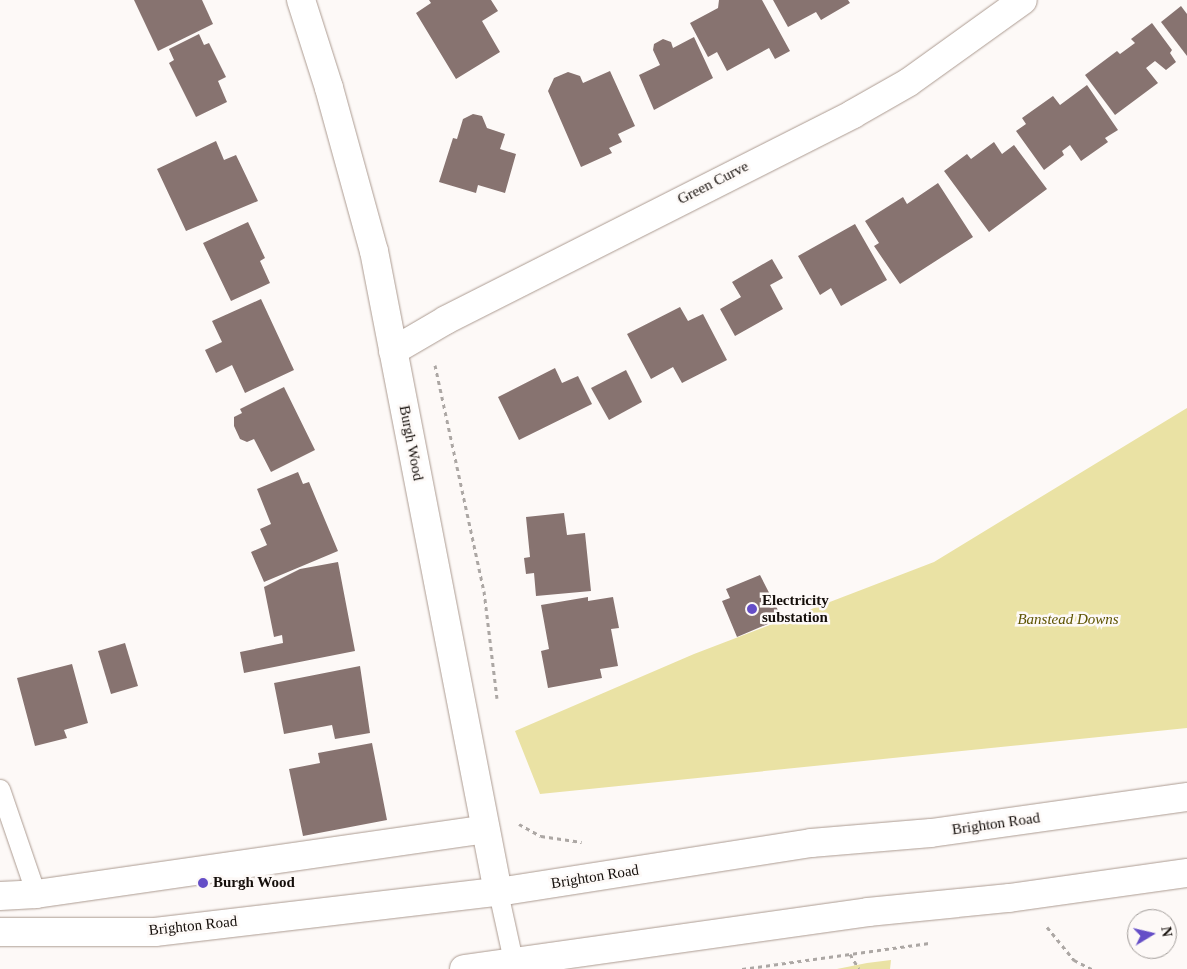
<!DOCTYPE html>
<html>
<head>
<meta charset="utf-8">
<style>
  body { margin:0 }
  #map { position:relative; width:1187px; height:969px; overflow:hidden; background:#fdf9f7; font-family:"Times New Roman",serif }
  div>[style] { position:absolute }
  .green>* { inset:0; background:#eae2a4 }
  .building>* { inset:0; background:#877370 }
  .path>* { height:3px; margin-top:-1.5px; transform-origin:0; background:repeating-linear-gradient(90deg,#aca7a4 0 4px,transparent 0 8px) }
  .roads { filter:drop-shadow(0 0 1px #ac9b91) drop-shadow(0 0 1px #ac9b91) }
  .lane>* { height:19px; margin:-9.5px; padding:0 9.5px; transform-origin:9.5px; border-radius:9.5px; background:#fff }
  .street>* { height:28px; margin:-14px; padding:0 14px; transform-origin:14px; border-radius:14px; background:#fff }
  .highway>* { height:28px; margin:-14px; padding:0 14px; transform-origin:14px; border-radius:14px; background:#fff }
  .dots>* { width:14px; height:14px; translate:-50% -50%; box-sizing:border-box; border:2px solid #fdf9f7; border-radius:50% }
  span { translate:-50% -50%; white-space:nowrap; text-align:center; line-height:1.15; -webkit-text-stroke:5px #fdf9f7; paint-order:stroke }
  .street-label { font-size:15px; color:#140e0a }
  .poi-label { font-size:15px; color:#140e0a; font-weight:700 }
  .left { translate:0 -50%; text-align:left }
  .park-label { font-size:15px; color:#5e5402; font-style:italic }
  .north { position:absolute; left:1127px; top:909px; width:50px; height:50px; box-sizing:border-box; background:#fdf9f7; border:1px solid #a09b98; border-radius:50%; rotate:81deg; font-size:14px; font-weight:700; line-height:20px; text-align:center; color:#140e0a }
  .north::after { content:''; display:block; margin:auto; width:18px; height:22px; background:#654ec7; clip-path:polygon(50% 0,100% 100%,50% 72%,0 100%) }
</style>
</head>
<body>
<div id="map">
  <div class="green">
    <div style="clip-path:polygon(1187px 408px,1187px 728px,540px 794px,515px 731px,694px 654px,934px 562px)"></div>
    <div style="clip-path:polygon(891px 960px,890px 969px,837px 969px,867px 963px)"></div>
  </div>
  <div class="building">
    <div style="clip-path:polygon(134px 0,202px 0,213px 24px,158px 51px)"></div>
    <div style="clip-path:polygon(429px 0,491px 0,498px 11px,482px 21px,500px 52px,456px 79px,416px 13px,431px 3px)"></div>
    <div style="clip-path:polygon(719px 0,762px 0,790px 51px,775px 59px,769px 48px,727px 71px,717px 52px,708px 57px,690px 23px,718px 8px)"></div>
    <div style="clip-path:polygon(773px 0,848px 0,850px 3px,821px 20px,816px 12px,788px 27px)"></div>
    <div style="clip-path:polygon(1181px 6px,1187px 14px,1187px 56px,1161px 22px)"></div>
    <div style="clip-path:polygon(1152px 23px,1172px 50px,1170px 53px,1176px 62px,1166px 70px,1155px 61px,1146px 68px,1158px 83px,1115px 115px,1085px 75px,1117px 51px,1120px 54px,1135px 43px,1131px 39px)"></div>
    <div style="clip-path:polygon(199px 34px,204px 45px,209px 43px,226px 77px,218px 81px,227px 102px,196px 117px,169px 63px,174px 60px,169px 49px)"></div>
    <div style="clip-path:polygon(694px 37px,713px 78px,654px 110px,639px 75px,660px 65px,653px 50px,654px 44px,663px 39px,671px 42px,673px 48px)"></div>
    <div style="clip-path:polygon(610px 71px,635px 126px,618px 134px,622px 142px,609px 148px,612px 153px,581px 167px,548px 91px,554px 78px,568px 72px,580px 76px,583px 83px)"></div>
    <div style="clip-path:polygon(1087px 85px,1118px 130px,1105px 138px,1108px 142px,1081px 161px,1070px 145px,1062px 151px,1064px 155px,1044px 170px,1016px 131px,1026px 124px,1022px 118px,1053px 96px,1060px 105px)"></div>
    <div style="clip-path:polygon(473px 114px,482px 116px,487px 128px,505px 134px,500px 149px,516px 154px,505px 193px,478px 185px,476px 193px,439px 182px,453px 138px,457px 139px,463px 119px)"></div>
    <div style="clip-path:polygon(216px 141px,224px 160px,236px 155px,258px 201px,186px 231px,157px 169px)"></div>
    <div style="clip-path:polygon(994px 142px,1002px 154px,1014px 145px,1047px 189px,989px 232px,944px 171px,967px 154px,971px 159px)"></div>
    <div style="clip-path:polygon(938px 183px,973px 237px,900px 284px,874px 246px,879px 243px,865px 221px,903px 197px,907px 204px)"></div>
    <div style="clip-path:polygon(248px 222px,265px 258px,260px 261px,270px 283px,231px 301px,203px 243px)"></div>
    <div style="clip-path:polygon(855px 224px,887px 280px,841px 306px,831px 288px,820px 295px,798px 256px)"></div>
    <div style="clip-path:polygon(772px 259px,783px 278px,770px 285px,783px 309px,735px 336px,720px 309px,741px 297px,732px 282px)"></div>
    <div style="clip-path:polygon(261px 299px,294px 370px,245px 393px,232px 365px,216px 373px,205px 350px,222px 342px,212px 321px)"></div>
    <div style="clip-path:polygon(680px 307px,688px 321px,703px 314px,727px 360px,682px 383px,673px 367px,651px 379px,627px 334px)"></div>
    <div style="clip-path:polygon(555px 368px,562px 383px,578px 376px,592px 404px,519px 440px,498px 397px)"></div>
    <div style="clip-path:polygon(626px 370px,642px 402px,609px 420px,591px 388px)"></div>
    <div style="clip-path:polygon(284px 387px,315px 450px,271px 472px,254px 439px,247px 442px,240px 439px,234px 426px,234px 417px,242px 413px,240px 409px)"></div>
    <div style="clip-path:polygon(298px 472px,303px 484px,309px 482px,338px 551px,264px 582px,251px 552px,267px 545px,260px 529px,271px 524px,257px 489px)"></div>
    <div style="clip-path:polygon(564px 513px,567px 535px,585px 533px,591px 591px,536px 596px,534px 573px,526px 574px,524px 558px,530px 557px,526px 517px)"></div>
    <div style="clip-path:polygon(338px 562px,355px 651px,244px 673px,240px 652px,283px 643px,282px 635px,274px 637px,264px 587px,300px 569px)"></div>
    <div style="clip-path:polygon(760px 575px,782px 618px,737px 637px,722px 601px,730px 598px,726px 589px)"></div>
    <div style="clip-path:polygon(588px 597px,588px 601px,613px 597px,619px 628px,611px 629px,618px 666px,600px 669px,602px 678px,548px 688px,541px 651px,549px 649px,541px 605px)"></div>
    <div style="clip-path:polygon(125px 643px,138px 686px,111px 694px,98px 651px)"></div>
    <div style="clip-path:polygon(72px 664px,88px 723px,64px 730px,67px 738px,35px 746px,17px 678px)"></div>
    <div style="clip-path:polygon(360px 666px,370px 733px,335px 739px,332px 725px,284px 734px,274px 683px)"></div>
    <div style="clip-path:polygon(372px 743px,387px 820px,303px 836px,289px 769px,320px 763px,318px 753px)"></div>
  </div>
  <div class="path">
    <div style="left:435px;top:365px;width:231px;rotate:77.8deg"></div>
    <div style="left:484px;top:591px;width:108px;rotate:83.1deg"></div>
    <div style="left:519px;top:824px;width:25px;rotate:29deg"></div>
    <div style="left:541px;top:836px;width:41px;rotate:8.3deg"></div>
    <div style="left:1047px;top:927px;width:43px;rotate:50.7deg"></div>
    <div style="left:1074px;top:960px;width:20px;rotate:27deg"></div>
    <div style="left:850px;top:954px;width:17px;rotate:59deg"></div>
    <div style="left:742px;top:969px;width:189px;rotate:-7.9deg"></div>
  </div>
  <div class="roads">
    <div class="lane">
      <div style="left:0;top:789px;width:111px;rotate:71.1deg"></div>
      <div style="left:498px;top:892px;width:79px;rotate:77.6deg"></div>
    </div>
    <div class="street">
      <div style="left:301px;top:0;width:92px;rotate:72.3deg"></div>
      <div style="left:329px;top:88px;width:169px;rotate:74.6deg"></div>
      <div style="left:374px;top:251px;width:653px;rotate:79.05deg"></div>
      <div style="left:393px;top:351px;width:61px;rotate:-30.3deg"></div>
      <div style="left:446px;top:320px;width:456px;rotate:-26.8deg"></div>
      <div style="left:853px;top:114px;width:64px;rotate:-29.7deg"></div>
      <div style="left:909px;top:82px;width:140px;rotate:-35.7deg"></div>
      <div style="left:0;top:896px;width:36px;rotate:-3deg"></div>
      <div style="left:36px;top:894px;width:454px;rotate:-8.2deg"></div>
    </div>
    <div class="highway">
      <div style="left:0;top:932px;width:155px"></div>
      <div style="left:155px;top:932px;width:345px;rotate:-6.7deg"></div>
      <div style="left:498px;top:892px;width:317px;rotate:-8.9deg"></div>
      <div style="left:811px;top:843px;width:120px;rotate:-4.8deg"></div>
      <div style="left:931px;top:833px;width:259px;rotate:-8deg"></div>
      <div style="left:464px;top:969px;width:408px;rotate:-8deg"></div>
      <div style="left:868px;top:912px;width:142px;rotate:-5.7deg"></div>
      <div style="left:1009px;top:898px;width:180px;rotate:-8deg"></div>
    </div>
  </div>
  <div class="dots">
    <div style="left:752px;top:609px;background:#654ec7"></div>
    <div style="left:203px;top:883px;background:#654ec7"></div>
  </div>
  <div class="street-label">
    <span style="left:713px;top:183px;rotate:-27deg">Green Curve</span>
    <span style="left:411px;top:443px;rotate:79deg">Burgh Wood</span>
    <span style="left:996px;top:824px;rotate:-8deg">Brighton Road</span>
    <span style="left:595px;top:877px;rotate:-9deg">Brighton Road</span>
    <span style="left:193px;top:926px;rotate:-6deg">Brighton Road</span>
  </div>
  <div class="poi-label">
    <span class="left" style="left:762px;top:609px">Electricity<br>substation</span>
    <span class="left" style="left:213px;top:883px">Burgh Wood</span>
  </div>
  <div class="park-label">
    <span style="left:1068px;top:620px">Banstead Downs</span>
  </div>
  <div class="north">N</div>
</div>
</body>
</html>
